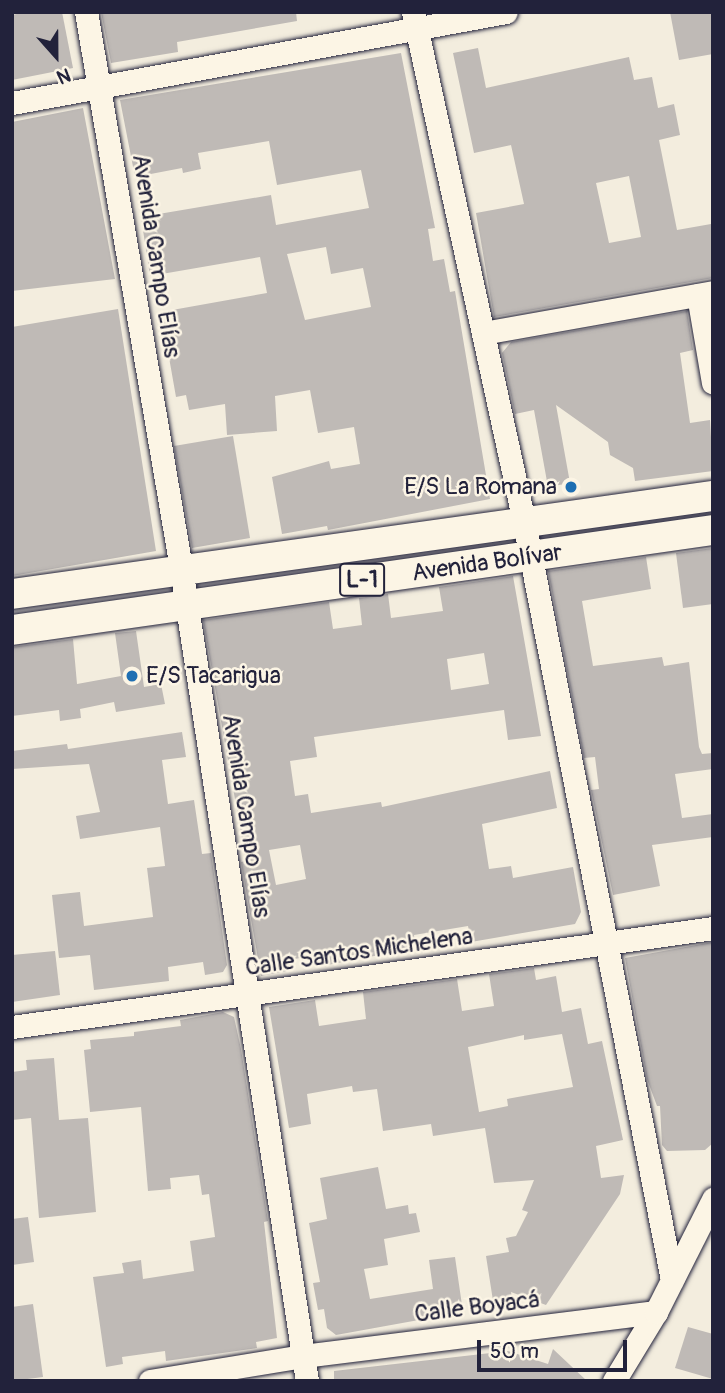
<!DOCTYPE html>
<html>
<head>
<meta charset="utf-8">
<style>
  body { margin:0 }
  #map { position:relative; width:725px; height:1393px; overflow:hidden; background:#f3edde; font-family:Pangolin,sans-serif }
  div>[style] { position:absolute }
  .building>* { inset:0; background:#bfbab6 }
  .roads { filter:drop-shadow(0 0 2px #22223b) drop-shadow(0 0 2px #22223b) }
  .minor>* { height:23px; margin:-11.5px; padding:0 11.5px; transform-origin:11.5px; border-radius:11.5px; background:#fcf5e5 }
  .major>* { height:30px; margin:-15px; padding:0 15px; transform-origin:15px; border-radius:15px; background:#fcf5e5 }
  .dots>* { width:19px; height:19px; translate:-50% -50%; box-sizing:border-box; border:4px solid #fcf5e5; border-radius:50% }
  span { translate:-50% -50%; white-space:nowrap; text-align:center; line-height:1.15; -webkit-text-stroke:5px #fcf5e5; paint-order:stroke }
  .shield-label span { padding:2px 5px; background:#fcf5e5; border:2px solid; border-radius:5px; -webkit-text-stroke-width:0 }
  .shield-label { font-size:23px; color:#22223b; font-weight:700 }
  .street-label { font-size:24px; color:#22223b }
  .poi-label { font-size:24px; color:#22223b }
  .right { translate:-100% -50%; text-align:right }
  .left { translate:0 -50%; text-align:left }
  .frame { position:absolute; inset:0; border:14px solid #22223b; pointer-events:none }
  .north { position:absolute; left:21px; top:21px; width:70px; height:70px; -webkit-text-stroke:5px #fcf5e5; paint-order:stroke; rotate:159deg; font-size:19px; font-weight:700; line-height:28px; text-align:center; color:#22223b }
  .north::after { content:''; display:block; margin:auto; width:24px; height:32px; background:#22223b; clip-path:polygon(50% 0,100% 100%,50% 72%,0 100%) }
  .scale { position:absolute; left:477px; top:1340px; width:150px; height:32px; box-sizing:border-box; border:4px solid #22223b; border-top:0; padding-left:9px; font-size:21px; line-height:24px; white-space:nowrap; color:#22223b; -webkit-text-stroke:5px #fcf5e5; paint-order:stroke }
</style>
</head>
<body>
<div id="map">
  <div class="building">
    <div style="clip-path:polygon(26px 12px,62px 12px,73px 68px,12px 80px,12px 15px)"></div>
    <div style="clip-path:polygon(101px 12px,296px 12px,297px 21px,177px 42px,178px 52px,111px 63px)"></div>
    <div style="clip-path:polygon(670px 12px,713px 12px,713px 54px,679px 60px)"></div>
    <div style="clip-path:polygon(evenodd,478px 48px,486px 88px,629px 57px,634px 80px,652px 77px,658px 108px,674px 104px,680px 135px,659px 140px,677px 230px,711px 224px,713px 278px,494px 317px,476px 213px,524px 204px,511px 145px,474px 153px,453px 53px,478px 48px,629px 176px,641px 237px,609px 243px,596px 183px,629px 176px)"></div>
    <div style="clip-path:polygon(evenodd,401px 53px,435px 228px,428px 229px,433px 261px,444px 259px,450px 292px,455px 291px,490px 499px,328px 530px,327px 526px,282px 534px,272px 477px,329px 461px,331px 469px,360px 464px,354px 427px,318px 433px,310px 390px,275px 396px,277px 431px,227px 435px,225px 404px,189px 410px,186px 395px,176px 397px,161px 312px,267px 293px,260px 257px,150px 276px,141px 217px,271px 195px,276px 225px,369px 208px,361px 170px,277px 185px,269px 141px,198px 153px,201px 169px,183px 173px,182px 168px,135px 177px,120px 100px,401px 53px,326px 247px,331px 274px,363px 268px,371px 307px,305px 320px,287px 254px,326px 247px)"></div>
    <div style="clip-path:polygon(83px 108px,115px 279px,12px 291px,12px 122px)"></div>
    <div style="clip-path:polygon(118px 309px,156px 551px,12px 576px,12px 327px)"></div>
    <div style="clip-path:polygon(687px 311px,693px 350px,680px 353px,690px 423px,710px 420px,713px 471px,635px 481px,633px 468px,610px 455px,608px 442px,556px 405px,570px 483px,548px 487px,534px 410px,515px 414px,502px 353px,511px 342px)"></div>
    <div style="clip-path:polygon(233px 436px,250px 538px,192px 548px,174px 446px)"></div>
    <div style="clip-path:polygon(713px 548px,713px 604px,683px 608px,676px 553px)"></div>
    <div style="clip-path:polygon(646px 557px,651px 589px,582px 601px,593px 666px,662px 657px,664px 666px,689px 662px,699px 747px,702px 754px,713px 753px,713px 769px,675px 774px,682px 818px,713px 814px,713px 837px,652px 845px,660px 886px,613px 895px,591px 790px,599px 789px,595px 757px,584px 758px,548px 571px)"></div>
    <div style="clip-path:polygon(evenodd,513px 576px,541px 736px,508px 740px,504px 710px,314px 737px,317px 757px,290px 761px,295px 796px,308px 794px,311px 813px,381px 802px,382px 807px,550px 771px,557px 808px,482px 824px,489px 869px,511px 866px,513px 878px,573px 867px,581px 912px,575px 924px,471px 942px,468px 926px,414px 935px,416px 948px,322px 966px,320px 954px,290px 960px,292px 970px,261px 976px,241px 862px,246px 861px,203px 620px,329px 602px,333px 629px,362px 625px,359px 598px,388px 594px,391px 618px,443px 611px,439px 587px,513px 576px,484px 653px,489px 684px,451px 690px,447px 659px,484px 653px,513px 576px,300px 845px,306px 879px,276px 885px,269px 850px,300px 845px)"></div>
    <div style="clip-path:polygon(136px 631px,144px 687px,161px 684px,165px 704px,116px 712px,114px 702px,80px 709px,81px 718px,60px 721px,59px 710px,12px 716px,12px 647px,73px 639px,77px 684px,121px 676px,115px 633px)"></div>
    <div style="clip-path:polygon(182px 732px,186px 757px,162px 760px,168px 804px,194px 800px,202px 854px,211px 853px,227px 965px,223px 972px,205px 975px,203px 962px,168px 967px,169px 981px,94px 990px,90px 955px,59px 958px,52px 895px,80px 892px,84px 926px,153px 917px,147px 868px,165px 866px,160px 827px,80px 839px,76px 816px,100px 812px,89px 764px,12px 769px,12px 751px,67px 744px,68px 749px)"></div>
    <div style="clip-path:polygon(713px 942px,713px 1143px,705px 1150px,667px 1151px,662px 1145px,660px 1106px,657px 1106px,647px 1079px,625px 958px)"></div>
    <div style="clip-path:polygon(55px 951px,60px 995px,12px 1002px,12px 955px)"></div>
    <div style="clip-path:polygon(evenodd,534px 968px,536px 980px,556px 976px,562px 1012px,581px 1008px,588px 1044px,602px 1041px,623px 1140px,596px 1146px,601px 1178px,624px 1175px,620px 1194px,546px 1305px,511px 1292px,513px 1304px,494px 1307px,486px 1256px,509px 1252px,506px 1238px,516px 1236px,528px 1212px,522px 1210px,534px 1180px,494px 1183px,485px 1128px,433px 1136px,431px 1124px,383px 1131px,377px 1089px,353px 1092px,352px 1086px,307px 1094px,311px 1124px,289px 1128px,269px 1007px,315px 1000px,319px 1026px,366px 1019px,363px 992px,457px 979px,462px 1011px,494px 1006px,489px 974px,534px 968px,562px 1034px,573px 1087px,507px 1099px,508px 1106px,479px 1112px,468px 1047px,524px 1035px,524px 1040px,562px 1034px)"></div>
    <div style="clip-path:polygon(223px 1012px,234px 1017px,241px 1049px,268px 1221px,264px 1222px,277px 1338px,256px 1342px,257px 1348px,166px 1361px,165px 1351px,122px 1357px,123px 1364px,106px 1367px,93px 1277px,124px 1273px,122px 1263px,141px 1260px,143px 1279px,194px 1271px,190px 1241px,215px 1237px,209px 1194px,202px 1195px,199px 1175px,170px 1178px,171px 1189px,148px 1191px,141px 1107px,90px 1112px,84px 1050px,91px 1049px,90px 1040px,134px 1036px,134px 1032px,181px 1026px,180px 1020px)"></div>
    <div style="clip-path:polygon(54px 1058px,59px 1120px,88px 1118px,96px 1212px,39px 1218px,31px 1118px,12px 1120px,12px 1072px,27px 1070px,26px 1060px)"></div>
    <div style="clip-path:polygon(378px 1167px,386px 1209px,408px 1205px,409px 1214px,416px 1213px,420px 1232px,384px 1239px,388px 1265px,364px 1269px,370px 1299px,433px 1289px,429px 1260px,455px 1257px,463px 1312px,336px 1335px,327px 1328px,324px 1309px,318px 1310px,313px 1283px,320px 1282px,309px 1223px,327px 1219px,320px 1178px)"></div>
    <div style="clip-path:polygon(28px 1217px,34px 1262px,12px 1265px,12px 1219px)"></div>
    <div style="clip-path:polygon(33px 1304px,43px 1377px,12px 1381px,12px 1307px)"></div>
    <div style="clip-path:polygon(688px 1327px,713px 1334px,713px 1379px,675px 1368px)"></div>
    <div style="clip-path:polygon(553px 1349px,587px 1381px,334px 1381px,334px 1371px,508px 1351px,548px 1364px)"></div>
  </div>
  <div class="roads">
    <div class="minor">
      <div style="left:86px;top:12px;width:564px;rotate:80.3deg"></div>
      <div style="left:181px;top:568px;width:823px;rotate:81.19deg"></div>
      <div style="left:413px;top:12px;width:522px;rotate:77.72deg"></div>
      <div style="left:524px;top:522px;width:772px;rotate:78.95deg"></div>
      <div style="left:12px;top:103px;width:502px;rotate:-10.44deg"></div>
      <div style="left:698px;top:295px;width:89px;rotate:80.3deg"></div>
      <div style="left:483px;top:333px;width:234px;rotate:-10.1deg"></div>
      <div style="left:12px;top:1027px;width:708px;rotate:-8.04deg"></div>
      <div style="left:150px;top:1381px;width:155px;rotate:-9.3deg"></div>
      <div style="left:303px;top:1356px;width:356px;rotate:-7.1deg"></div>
      <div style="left:614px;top:1381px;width:81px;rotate:-58.7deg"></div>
      <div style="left:656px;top:1312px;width:127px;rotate:-63.2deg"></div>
    </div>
    <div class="major">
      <div style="left:12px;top:594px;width:708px;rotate:-7.96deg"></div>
      <div style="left:12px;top:630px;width:708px;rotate:-8.12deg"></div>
    </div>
  </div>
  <div class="dots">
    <div style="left:571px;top:487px;background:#1f6fb2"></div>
    <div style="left:132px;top:676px;background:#1f6fb2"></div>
  </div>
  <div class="shield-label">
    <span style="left:362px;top:580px">L-1</span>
  </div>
  <div class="street-label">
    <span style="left:156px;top:256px;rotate:81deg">Avenida Campo Elías</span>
    <span style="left:487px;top:563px;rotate:-8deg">Avenida Bolívar</span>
    <span style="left:246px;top:816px;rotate:81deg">Avenida Campo Elías</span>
    <span style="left:359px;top:952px;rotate:-8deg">Calle Santos Michelena</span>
    <span style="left:477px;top:1307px;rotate:-7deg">Calle Boyacá</span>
  </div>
  <div class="poi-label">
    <span class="right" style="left:557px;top:487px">E/S La Romana</span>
    <span class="left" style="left:146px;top:676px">E/S Tacarigua</span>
  </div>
  <div class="frame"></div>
  <div class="north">N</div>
  <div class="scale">50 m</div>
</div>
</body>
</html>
